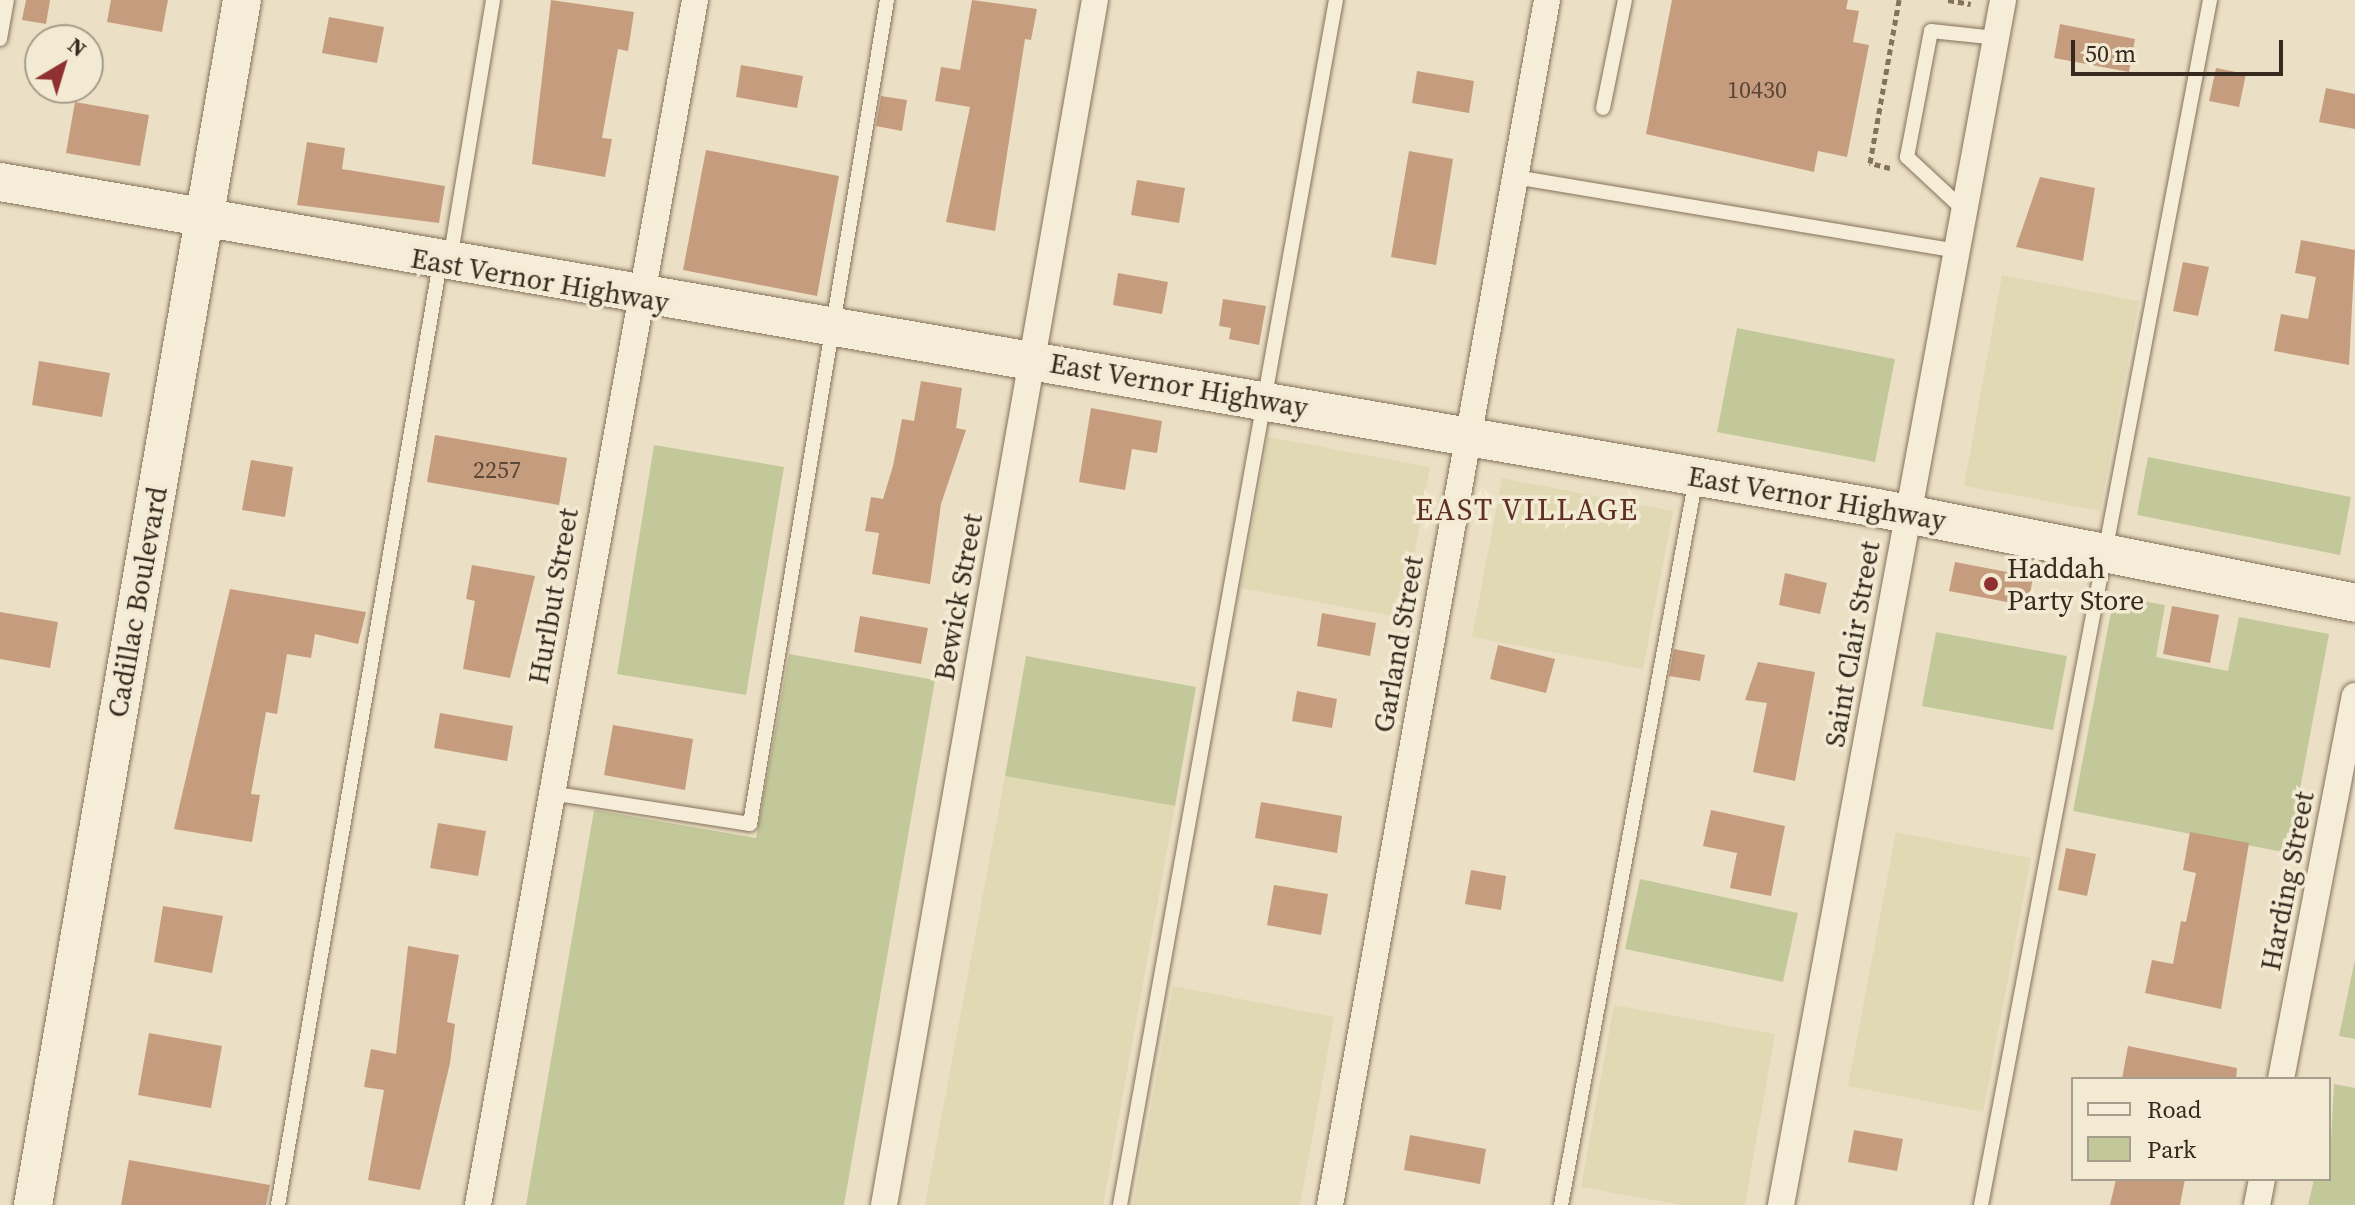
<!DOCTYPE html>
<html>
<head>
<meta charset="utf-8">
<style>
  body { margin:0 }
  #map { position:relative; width:2355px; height:1205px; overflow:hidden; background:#ebe0c5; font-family:"Source Serif 4",serif }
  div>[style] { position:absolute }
  .farmland>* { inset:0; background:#e0d9b3 }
  .green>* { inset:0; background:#c3c89a }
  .building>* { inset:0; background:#c69c7e }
  .path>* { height:5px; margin-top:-2.5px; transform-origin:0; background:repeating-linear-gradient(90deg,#85725c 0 6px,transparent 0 10px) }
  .roads { filter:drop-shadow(0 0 2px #85725c) drop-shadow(0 0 2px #85725c) }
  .lane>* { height:14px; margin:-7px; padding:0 7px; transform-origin:7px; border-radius:7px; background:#f6edd8 }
  .street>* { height:26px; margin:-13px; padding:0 13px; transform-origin:13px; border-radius:13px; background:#f6edd8 }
  .secondary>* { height:38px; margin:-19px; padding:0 19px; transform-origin:19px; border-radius:19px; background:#f6edd8 }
  .dots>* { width:22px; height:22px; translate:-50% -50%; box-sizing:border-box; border:4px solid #f3ead4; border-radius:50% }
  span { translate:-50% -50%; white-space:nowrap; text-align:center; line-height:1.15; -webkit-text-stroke:7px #f3ead4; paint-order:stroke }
  .number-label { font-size:24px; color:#5a4637 }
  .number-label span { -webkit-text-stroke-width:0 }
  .street-label { font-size:28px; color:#362a1f }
  .poi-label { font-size:28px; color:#362a1f }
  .left { translate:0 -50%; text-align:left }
  .neighbourhood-label { font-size:30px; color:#5f2f22; letter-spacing:2px }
  .legend { position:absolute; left:2071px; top:1077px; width:260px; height:104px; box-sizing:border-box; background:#f3ead4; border:2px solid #a79d8c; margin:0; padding:10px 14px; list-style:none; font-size:24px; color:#362a1f }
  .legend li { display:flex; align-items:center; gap:16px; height:40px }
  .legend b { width:40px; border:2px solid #a79d8c }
  .north { position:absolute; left:24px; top:24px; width:80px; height:80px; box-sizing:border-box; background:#f3ead4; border:2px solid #a79d8c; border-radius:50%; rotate:38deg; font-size:22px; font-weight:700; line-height:32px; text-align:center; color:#362a1f }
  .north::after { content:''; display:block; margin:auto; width:28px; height:36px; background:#8f3132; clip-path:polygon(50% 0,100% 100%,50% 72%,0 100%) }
  .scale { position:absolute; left:2071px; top:40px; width:212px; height:36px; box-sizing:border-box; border:4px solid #362a1f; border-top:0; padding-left:10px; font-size:24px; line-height:28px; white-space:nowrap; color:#362a1f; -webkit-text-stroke:6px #f3ead4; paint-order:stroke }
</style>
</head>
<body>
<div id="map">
  <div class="farmland">
    <div style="clip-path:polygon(2002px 275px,2139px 301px,2100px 511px,1964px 486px)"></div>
    <div style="clip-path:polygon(1268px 437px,1430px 467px,1403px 618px,1241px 588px)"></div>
    <div style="clip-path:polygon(1502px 478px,1673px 511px,1643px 669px,1472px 637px)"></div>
    <div style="clip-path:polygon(1005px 776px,1175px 806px,1103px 1205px,925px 1205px)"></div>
    <div style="clip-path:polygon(1896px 832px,2031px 858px,1983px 1112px,1848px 1086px)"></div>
    <div style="clip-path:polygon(1173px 986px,1334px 1017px,1300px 1205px,1133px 1205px)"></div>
    <div style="clip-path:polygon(1614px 1005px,1775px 1034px,1745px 1205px,1681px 1205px,1581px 1187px)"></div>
  </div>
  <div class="green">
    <div style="clip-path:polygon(1737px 328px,1895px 359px,1875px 462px,1717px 432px)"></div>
    <div style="clip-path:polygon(654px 445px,784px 467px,746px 695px,617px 674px)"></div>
    <div style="clip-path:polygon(2148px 457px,2351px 497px,2340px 555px,2137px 515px)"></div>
    <div style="clip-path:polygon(2114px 596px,2165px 605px,2156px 657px,2228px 671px,2239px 617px,2329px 634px,2288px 853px,2073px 811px)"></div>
    <div style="clip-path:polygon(1936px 632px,2067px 656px,2053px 730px,1922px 706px)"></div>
    <div style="clip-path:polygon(789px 654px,935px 680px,844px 1205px,526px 1205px,594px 810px,756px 838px)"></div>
    <div style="clip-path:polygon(1026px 656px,1196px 687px,1175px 806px,1005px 776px)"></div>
    <div style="clip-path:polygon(1640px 879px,1798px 913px,1783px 982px,1625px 949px)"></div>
    <div style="clip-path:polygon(2355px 959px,2355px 1039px,2339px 1036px)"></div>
    <div style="clip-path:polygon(2334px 1084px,2355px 1088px,2355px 1205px,2308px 1205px,2314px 1179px,2329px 1179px)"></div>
  </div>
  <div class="building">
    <div style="clip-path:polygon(26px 0,50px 0,46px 24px,22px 20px)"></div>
    <div style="clip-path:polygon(111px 0,168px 0,162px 32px,107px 22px)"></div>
    <div style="clip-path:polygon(551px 0,634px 12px,628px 51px,618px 49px,602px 138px,612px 139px,605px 177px,532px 164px)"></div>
    <div style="clip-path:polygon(972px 0,1037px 9px,1031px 40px,1025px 39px,995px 231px,946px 222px,970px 107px,935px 101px,941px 67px,960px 70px)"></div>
    <div style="clip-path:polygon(1672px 0,1848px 0,1846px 9px,1859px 11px,1853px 42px,1869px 45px,1847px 157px,1818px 151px,1814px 172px,1646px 134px)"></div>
    <div style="clip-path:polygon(329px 17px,384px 27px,377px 63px,322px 53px)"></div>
    <div style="clip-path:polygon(2060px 24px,2135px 39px,2129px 72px,2054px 58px)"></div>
    <div style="clip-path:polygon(741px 65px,803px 76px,797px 108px,736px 97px)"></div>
    <div style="clip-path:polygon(2216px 68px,2246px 74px,2239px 107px,2209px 101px)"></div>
    <div style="clip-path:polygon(1417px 71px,1474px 81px,1469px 113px,1412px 103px)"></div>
    <div style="clip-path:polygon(2326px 88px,2355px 94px,2355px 129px,2319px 122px)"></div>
    <div style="clip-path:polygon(881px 96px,907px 100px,902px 131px,876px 126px)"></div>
    <div style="clip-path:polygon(75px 102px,149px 115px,140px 166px,66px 153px)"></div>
    <div style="clip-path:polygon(307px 142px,345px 148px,342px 169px,445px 186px,439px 223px,297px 205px)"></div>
    <div style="clip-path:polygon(706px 150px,839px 176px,817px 296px,683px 270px)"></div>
    <div style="clip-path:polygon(1409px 151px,1453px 159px,1436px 265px,1391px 257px)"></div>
    <div style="clip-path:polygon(2040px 177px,2095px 188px,2083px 261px,2016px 247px)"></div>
    <div style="clip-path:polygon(1137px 180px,1185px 188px,1179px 223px,1131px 215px)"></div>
    <div style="clip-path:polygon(2301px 240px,2355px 250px,2349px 365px,2274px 351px,2281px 314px,2308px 319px,2316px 277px,2295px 273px)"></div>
    <div style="clip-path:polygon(2183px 262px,2209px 267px,2198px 316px,2173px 311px)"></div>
    <div style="clip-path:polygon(1118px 273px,1168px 282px,1162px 314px,1113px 305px)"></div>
    <div style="clip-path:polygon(1223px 299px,1266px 306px,1259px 345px,1229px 339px,1231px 328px,1219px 326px)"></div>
    <div style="clip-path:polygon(39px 361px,110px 373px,102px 417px,32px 405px)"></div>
    <div style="clip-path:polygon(921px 381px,962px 388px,956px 428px,966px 430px,941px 504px,930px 584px,872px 574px,879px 533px,865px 531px,871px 497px,883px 499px,893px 466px,902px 419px,914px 421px)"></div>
    <div style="clip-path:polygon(1091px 408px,1162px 421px,1157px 453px,1132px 449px,1125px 490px,1079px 482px)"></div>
    <div style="clip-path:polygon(435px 435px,567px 458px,559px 505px,427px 482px)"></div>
    <div style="clip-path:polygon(251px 460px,293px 467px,285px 517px,242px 510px)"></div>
    <div style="clip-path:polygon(1955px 562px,2033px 577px,2028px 606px,1949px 591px)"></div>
    <div style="clip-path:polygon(472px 565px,535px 576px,510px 678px,463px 669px,475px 601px,466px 599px)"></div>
    <div style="clip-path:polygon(1785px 573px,1827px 583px,1820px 614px,1779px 605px)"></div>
    <div style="clip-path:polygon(230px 589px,366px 612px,358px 644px,315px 634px,311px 658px,287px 654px,277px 714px,266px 712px,251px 794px,260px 795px,252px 842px,174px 829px)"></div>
    <div style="clip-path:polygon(2172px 606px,2219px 615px,2210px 663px,2163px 654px)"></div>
    <div style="clip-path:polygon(0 612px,58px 622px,50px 668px,0 659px)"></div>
    <div style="clip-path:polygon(1322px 613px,1376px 623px,1370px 656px,1317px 646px)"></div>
    <div style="clip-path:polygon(860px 616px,928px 628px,921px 664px,854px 652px)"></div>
    <div style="clip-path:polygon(1498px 645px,1555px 659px,1546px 693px,1490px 679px)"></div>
    <div style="clip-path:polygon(1674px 649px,1705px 655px,1700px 681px,1669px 676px)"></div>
    <div style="clip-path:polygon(1758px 662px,1815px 672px,1795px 781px,1753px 772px,1767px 703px,1745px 700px)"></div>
    <div style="clip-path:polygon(1297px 691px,1337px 699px,1332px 728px,1292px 721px)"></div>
    <div style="clip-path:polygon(440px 713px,513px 726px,507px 761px,434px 748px)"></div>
    <div style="clip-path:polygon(613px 725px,693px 739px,685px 790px,604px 775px)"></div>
    <div style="clip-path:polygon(1261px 802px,1342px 816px,1337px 853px,1255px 838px)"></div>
    <div style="clip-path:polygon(1711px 810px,1785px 826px,1771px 896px,1730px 888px,1737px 853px,1703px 846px)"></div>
    <div style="clip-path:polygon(438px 823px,486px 831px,478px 876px,430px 868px)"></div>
    <div style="clip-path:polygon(2190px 832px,2249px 843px,2221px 1009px,2145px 993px,2152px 960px,2173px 964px,2181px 921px,2186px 922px,2196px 873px,2183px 870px)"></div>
    <div style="clip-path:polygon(2066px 848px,2096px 854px,2087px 896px,2058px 890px)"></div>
    <div style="clip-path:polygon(1471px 870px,1506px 876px,1501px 910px,1465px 904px)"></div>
    <div style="clip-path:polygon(1274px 885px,1328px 894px,1321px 935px,1267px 925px)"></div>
    <div style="clip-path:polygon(163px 906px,223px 916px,212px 973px,154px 962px)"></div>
    <div style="clip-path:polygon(408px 946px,459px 955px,447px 1022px,455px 1024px,450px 1063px,420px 1190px,368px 1180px,384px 1090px,364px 1087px,371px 1049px,396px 1054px)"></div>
    <div style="clip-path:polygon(149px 1033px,222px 1046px,211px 1108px,138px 1095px)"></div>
    <div style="clip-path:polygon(2128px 1046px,2237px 1068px,2236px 1079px,2122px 1079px)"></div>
    <div style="clip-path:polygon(1854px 1130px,1903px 1139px,1897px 1171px,1848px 1162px)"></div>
    <div style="clip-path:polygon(1410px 1135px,1486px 1149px,1480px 1184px,1404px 1170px)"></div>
    <div style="clip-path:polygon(129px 1160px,270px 1185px,266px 1205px,121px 1205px)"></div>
    <div style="clip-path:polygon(2116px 1179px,2185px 1179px,2180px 1205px,2110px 1205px)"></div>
  </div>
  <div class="path">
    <div style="left:1948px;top:0;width:23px;rotate:10deg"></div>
    <div style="left:1890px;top:168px;width:21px;rotate:-166deg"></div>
    <div style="left:1870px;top:163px;width:166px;rotate:-79.9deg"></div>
  </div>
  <div class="roads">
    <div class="lane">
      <div style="left:0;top:39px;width:40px;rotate:-80deg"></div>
      <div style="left:1603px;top:108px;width:110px;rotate:-78.5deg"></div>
      <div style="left:1515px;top:177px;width:448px;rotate:9.5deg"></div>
      <div style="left:1964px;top:210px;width:78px;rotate:-137.1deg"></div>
      <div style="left:1907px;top:157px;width:128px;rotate:-79.2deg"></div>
      <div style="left:1931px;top:31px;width:65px;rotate:6.1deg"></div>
      <div style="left:450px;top:260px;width:264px;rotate:-80.6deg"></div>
      <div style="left:550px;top:793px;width:202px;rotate:8.8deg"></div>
      <div style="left:750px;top:824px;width:835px;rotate:-80.56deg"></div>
      <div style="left:278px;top:1205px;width:956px;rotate:-80.24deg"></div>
      <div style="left:1120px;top:1205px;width:1224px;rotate:-79.84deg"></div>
      <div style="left:1561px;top:1205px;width:739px;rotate:-79.48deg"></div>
      <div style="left:1981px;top:1205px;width:1227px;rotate:-79.24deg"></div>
    </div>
    <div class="street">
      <div style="left:2281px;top:1079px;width:390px;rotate:-79.1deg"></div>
      <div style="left:478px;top:1205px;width:1224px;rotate:-79.79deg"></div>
      <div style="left:884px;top:1205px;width:1223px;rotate:-80.07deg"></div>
      <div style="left:1330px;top:1205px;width:1224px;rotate:-79.79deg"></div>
      <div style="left:1781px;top:1205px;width:1225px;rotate:-79.56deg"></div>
      <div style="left:2257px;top:1205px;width:26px;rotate:-79deg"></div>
    </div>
    <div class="secondary">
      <div style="left:0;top:182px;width:1905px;rotate:9.85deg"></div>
      <div style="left:1877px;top:508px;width:487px;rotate:11.2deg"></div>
      <div style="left:33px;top:1205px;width:1223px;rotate:-80.16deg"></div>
    </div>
  </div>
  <div class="dots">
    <div style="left:1991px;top:584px;background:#8f3132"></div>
  </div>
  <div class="number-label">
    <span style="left:1757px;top:90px">10430</span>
    <span style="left:497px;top:470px">2257</span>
  </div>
  <div class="street-label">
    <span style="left:540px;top:280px;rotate:10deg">East Vernor Highway</span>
    <span style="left:1179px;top:385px;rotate:10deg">East Vernor Highway</span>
    <span style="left:1817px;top:498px;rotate:10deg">East Vernor Highway</span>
    <span style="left:553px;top:596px;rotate:-80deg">Hurlbut Street</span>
    <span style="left:958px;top:597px;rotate:-80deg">Bewick Street</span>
    <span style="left:137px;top:602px;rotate:-80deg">Cadillac Boulevard</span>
    <span style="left:1398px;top:644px;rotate:-80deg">Garland Street</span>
    <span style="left:1852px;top:644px;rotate:-80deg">Saint Clair Street</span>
    <span style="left:2287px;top:881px;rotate:-79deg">Harding Street</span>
  </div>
  <div class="poi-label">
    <span class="left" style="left:2007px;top:584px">Haddah<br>Party Store</span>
  </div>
  <div class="neighbourhood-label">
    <span style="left:1527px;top:510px">EAST VILLAGE</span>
  </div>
  <ul class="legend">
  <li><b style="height:10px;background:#f6edd8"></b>Road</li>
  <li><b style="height:22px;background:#c3c89a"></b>Park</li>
  </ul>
  <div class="north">N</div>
  <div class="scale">50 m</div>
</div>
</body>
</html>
